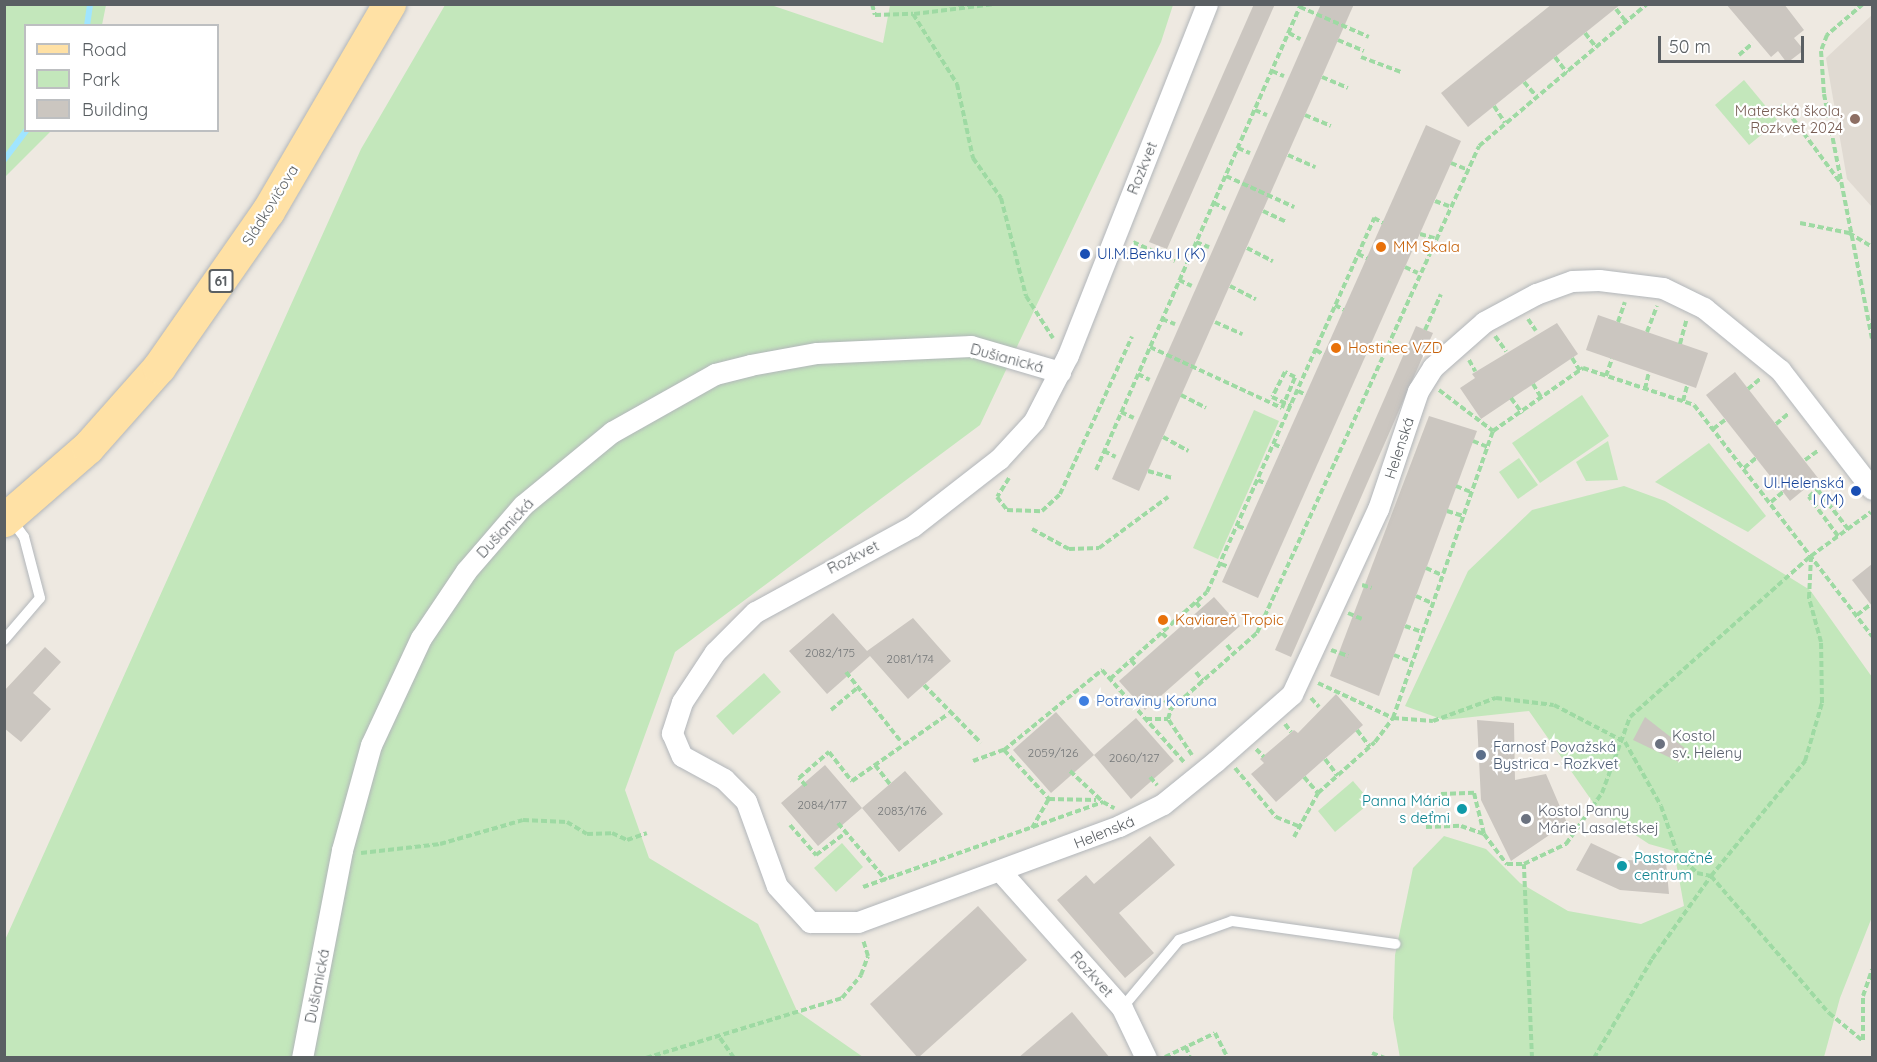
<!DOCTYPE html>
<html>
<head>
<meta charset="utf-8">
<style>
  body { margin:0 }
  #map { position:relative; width:1877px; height:1062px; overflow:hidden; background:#eee9e1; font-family:Quicksand,sans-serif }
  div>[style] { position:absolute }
  .education>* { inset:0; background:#e0dad2 }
  .green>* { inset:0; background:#c3e7bb }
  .stream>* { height:6px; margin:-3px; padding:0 3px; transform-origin:3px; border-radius:3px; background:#a0e5ff }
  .building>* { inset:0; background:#cbc6c0 }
  .path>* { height:4px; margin-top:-2px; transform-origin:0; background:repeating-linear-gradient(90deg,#9edaa3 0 6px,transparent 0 9px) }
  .roads { filter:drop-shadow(0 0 2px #b2b6ba) drop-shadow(0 0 2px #b2b6ba) }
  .lane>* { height:10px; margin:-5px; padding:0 5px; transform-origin:5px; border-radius:5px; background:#fff }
  .street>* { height:21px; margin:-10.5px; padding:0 10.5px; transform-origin:10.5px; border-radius:10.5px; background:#fff }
  .primary>* { height:33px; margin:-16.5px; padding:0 16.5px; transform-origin:16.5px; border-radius:16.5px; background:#ffe1a5 }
  .path-bridge>* { height:4px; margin-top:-2px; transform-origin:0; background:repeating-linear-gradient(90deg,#9edaa3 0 6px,transparent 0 9px) }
  .dots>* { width:16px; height:16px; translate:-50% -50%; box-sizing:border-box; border:3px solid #fff; border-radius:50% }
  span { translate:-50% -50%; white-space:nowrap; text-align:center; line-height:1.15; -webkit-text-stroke:4.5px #fff; paint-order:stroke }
  .number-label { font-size:12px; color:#76797a }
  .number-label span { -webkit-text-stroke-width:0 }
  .shield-label span { padding:2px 4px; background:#fff; border:2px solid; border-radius:4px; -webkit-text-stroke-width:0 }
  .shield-label { font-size:14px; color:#5a5f63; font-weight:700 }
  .education-label { font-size:15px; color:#785e54 }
  .right { translate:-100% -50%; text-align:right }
  .street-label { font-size:15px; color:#5a5f63 }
  .food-label { font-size:15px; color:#c56008 }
  .left { translate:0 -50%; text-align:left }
  .transit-label { font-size:15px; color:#164399 }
  .shop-label { font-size:15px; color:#366cbe }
  .worship-label { font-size:15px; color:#5b616d }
  .service-label { font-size:15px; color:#4e5e75 }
  .culture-label { font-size:15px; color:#0d838f }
  .frame { position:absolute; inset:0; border:6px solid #5a5f63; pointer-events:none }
  .legend { position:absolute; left:24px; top:24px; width:195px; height:108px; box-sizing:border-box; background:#fff; border:2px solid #bdbfc1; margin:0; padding:8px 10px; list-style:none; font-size:18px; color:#5a5f63 }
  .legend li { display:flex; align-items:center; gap:12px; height:30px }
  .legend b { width:30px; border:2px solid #bdbfc1 }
  .scale { position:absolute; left:1658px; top:36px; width:146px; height:27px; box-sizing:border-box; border:3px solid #5a5f63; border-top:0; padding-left:8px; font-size:18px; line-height:21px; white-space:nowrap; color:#5a5f63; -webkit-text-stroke:4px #fff; paint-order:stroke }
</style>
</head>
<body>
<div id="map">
  <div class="education">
    <div style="clip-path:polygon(1872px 15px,1872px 207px,1847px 179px,1826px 58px)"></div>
  </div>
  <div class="green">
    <div style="clip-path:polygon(5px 4px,106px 5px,102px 25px,26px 26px,26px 130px,51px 131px,5px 177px)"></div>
    <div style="clip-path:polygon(445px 5px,771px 5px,883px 43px,890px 5px,1173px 5px,1161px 42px,980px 425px,675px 652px,625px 790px,649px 858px,758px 924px,797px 1011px,863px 1057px,5px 1058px,5px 940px,361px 149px)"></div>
    <div style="clip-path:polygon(1744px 80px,1778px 121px,1749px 145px,1715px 105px)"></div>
    <div style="clip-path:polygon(1582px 395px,1609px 436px,1540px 483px,1512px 443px)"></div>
    <div style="clip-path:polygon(1254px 410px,1279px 421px,1218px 559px,1193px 548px)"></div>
    <div style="clip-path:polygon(1608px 441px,1618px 480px,1586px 481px,1576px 462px)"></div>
    <div style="clip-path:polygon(1709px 443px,1766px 516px,1748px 532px,1655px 482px)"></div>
    <div style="clip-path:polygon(1519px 458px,1538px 485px,1518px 499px,1499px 472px)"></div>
    <div style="clip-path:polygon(1624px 486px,1665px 501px,1810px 590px,1872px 677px,1872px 917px,1840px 998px,1824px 1057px,1400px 1058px,1393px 1018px,1395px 955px,1413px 868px,1444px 836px,1486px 849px,1520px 883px,1568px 911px,1641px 924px,1684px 906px,1674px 851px,1649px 844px,1599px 811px,1529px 711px,1444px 720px,1405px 706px,1468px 571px,1532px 510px)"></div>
    <div style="clip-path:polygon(764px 673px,781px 692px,733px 735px,716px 716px)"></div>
    <div style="clip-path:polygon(1353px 781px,1371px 802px,1335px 832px,1318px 811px)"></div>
    <div style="clip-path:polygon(842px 843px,863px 867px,836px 892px,814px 868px)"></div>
  </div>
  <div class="stream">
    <div style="left:87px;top:26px;width:22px;rotate:-82deg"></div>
    <div style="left:4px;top:160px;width:38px;rotate:-53deg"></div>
  </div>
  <div class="building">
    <div style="clip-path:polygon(1254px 4px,1275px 4px,1167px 249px,1149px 242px)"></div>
    <div style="clip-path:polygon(1321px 4px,1354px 4px,1139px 491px,1112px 479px)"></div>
    <div style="clip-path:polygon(1552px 4px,1621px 4px,1468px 127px,1441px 93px)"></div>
    <div style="clip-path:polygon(1726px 4px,1784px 4px,1804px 30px,1794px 38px,1804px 50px,1787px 63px,1778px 51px,1771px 57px)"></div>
    <div style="clip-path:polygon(1426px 125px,1461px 141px,1258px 598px,1222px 582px)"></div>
    <div style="clip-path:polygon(1598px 315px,1708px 353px,1696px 388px,1586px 350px)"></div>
    <div style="clip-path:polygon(1557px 323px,1578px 354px,1481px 419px,1460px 388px,1475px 378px,1472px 374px)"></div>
    <div style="clip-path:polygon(1416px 326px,1433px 333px,1291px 657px,1275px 650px)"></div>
    <div style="clip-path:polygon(1735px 372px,1818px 478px,1790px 501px,1706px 395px)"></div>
    <div style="clip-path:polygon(1429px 416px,1477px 431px,1379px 696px,1330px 676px)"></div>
    <div style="clip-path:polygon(1872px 564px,1872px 606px,1852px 580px)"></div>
    <div style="clip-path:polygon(1214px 597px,1240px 626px,1145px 710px,1119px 681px)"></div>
    <div style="clip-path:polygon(833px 613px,867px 651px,913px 618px,951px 661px,908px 699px,870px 656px,827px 694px,789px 651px)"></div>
    <div style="clip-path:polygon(45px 647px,61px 662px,33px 693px,51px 709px,21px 742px,4px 728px,4px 691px)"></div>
    <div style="clip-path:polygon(1336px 694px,1363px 725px,1276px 802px,1251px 774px,1264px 763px,1260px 759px,1294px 730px,1298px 733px)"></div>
    <div style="clip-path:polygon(1056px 712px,1094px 755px,1051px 793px,1013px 750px)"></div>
    <div style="clip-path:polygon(1645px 717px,1686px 749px,1679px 762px,1633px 740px)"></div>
    <div style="clip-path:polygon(1136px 718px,1174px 761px,1131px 799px,1094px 755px)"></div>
    <div style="clip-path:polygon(1477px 720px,1514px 723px,1515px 780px,1546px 774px,1567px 823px,1511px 861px,1481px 800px)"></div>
    <div style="clip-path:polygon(825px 765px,862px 808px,905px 771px,943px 814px,899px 852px,862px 808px,818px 846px,781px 803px)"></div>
    <div style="clip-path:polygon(1150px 836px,1175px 865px,1119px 913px,1154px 953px,1125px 978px,1057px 900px,1086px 875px,1094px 884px)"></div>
    <div style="clip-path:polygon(1591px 843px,1627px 860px,1666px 862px,1669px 894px,1620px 890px,1576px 870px)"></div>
    <div style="clip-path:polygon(978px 906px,1027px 960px,918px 1058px,870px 1004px)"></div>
    <div style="clip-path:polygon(1072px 1012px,1110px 1058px,1018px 1058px)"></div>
  </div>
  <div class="path">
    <div style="left:872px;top:4px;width:11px;rotate:75deg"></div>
    <div style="left:875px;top:15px;width:38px;rotate:-2deg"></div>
    <div style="left:913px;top:14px;width:83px;rotate:57.8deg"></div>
    <div style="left:957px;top:84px;width:76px;rotate:77.8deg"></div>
    <div style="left:973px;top:158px;width:49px;rotate:55deg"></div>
    <div style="left:1001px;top:198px;width:101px;rotate:75.7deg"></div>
    <div style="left:1026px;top:296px;width:50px;rotate:57.3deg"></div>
    <div style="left:1863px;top:4px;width:48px;rotate:139.3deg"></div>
    <div style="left:1827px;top:35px;width:17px;rotate:111deg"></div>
    <div style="left:1821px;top:51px;width:43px;rotate:86deg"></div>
    <div style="left:1824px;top:94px;width:249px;rotate:78.9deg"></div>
    <div style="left:1300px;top:7px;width:75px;rotate:23.5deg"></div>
    <div style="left:1616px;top:9px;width:16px;rotate:52deg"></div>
    <div style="left:914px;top:14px;width:81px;rotate:-7.1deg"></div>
    <div style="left:1289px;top:33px;width:13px;rotate:29deg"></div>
    <div style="left:1585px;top:33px;width:18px;rotate:52deg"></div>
    <div style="left:1338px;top:40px;width:28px;rotate:23deg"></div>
    <div style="left:1739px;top:55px;width:18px;rotate:-41deg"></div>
    <div style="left:1361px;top:57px;width:43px;rotate:20.6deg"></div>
    <div style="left:1555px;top:57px;width:20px;rotate:53deg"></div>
    <div style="left:1272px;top:71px;width:13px;rotate:23deg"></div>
    <div style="left:1322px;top:77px;width:28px;rotate:23deg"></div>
    <div style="left:1524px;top:82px;width:18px;rotate:49deg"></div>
    <div style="left:1782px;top:104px;width:97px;rotate:53.4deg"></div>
    <div style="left:1494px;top:106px;width:20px;rotate:57deg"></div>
    <div style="left:1255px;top:110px;width:13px;rotate:23deg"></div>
    <div style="left:1305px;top:115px;width:28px;rotate:23deg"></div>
    <div style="left:1238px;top:148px;width:13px;rotate:23deg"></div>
    <div style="left:1288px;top:155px;width:30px;rotate:24deg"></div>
    <div style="left:1451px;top:163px;width:16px;rotate:22deg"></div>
    <div style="left:1226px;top:176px;width:75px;rotate:24.5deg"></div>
    <div style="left:1435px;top:201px;width:15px;rotate:20deg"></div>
    <div style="left:1214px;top:203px;width:13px;rotate:27deg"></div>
    <div style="left:1263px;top:211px;width:26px;rotate:25deg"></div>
    <div style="left:1800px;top:223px;width:50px;rotate:11.5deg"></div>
    <div style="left:1849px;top:233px;width:27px;rotate:31deg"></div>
    <div style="left:1420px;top:234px;width:15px;rotate:16deg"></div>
    <div style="left:1133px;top:242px;width:46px;rotate:24.3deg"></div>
    <div style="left:1196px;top:242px;width:14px;rotate:21deg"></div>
    <div style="left:1247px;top:248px;width:29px;rotate:27deg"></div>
    <div style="left:1358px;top:254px;width:10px;rotate:24deg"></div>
    <div style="left:1405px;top:267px;width:14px;rotate:25deg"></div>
    <div style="left:1179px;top:280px;width:14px;rotate:25deg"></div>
    <div style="left:1230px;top:286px;width:29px;rotate:27deg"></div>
    <div style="left:1335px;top:305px;width:10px;rotate:29deg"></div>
    <div style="left:1162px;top:319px;width:14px;rotate:21deg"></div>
    <div style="left:1528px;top:319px;width:14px;rotate:56deg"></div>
    <div style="left:1215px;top:322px;width:30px;rotate:24deg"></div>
    <div style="left:1618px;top:322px;width:21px;rotate:-71deg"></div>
    <div style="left:1425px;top:330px;width:39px;rotate:-66deg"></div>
    <div style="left:1647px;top:332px;width:28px;rotate:-69deg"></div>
    <div style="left:1495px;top:336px;width:19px;rotate:54deg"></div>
    <div style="left:1680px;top:344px;width:24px;rotate:-75deg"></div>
    <div style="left:1150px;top:347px;width:145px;rotate:24.8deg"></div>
    <div style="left:1282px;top:408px;width:34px;rotate:-67deg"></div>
    <div style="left:1295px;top:377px;width:11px;rotate:-153deg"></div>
    <div style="left:1285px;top:372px;width:28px;rotate:117deg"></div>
    <div style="left:1316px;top:350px;width:9px;rotate:32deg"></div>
    <div style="left:1572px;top:358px;width:15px;rotate:58deg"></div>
    <div style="left:1469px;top:360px;width:13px;rotate:61deg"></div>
    <div style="left:1138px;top:374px;width:13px;rotate:27deg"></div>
    <div style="left:1606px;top:376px;width:18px;rotate:-71deg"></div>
    <div style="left:1533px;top:384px;width:17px;rotate:59deg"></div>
    <div style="left:1645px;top:389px;width:17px;rotate:-77deg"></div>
    <div style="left:1748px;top:389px;width:17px;rotate:-40deg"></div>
    <div style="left:1439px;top:390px;width:68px;rotate:37.2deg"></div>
    <div style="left:1298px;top:391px;width:9px;rotate:27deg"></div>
    <div style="left:1181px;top:395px;width:28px;rotate:27deg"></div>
    <div style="left:1511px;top:398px;width:19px;rotate:54deg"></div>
    <div style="left:1683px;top:401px;width:16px;rotate:-75deg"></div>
    <div style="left:1121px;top:412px;width:14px;rotate:25deg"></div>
    <div style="left:1776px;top:424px;width:17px;rotate:-40deg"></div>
    <div style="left:1713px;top:429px;width:15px;rotate:-37deg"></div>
    <div style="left:1163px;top:437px;width:29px;rotate:29deg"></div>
    <div style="left:1473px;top:441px;width:16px;rotate:22deg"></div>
    <div style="left:1274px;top:444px;width:9px;rotate:27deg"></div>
    <div style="left:1104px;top:451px;width:13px;rotate:27deg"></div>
    <div style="left:1805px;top:460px;width:17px;rotate:-36deg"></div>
    <div style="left:1744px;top:468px;width:16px;rotate:-40deg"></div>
    <div style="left:1096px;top:470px;width:509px;rotate:-66.25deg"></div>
    <div style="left:1148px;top:471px;width:26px;rotate:16deg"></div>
    <div style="left:1009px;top:478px;width:22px;rotate:122deg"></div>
    <div style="left:997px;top:497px;width:16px;rotate:52deg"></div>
    <div style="left:1007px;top:510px;width:35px;rotate:2deg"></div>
    <div style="left:1042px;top:511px;width:25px;rotate:-43deg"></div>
    <div style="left:1060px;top:494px;width:173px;rotate:-65.4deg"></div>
    <div style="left:1258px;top:480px;width:9px;rotate:27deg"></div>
    <div style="left:1456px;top:486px;width:16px;rotate:22deg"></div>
    <div style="left:1771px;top:502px;width:16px;rotate:-40deg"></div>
    <div style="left:1447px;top:511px;width:17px;rotate:17deg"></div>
    <div style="left:1238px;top:526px;width:9px;rotate:21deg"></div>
    <div style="left:1032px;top:529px;width:42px;rotate:28.4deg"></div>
    <div style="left:1069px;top:549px;width:30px;rotate:-2deg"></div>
    <div style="left:1099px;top:548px;width:86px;rotate:-36.5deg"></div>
    <div style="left:1838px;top:536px;width:49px;rotate:-126.6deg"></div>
    <div style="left:1809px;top:497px;width:11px;rotate:-45deg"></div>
    <div style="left:1817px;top:489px;width:51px;rotate:52.2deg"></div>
    <div style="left:1221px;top:564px;width:9px;rotate:21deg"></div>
    <div style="left:1426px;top:568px;width:17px;rotate:24deg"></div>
    <div style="left:1362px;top:585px;width:10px;rotate:17deg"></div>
    <div style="left:1416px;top:596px;width:17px;rotate:24deg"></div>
    <div style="left:1196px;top:602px;width:9px;rotate:54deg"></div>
    <div style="left:1348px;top:613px;width:15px;rotate:23deg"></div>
    <div style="left:1857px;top:615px;width:18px;rotate:-38deg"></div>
    <div style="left:1405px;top:626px;width:18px;rotate:19deg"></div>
    <div style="left:1162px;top:633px;width:7px;rotate:45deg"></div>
    <div style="left:1227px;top:645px;width:11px;rotate:52deg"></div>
    <div style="left:1331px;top:650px;width:18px;rotate:19deg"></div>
    <div style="left:1394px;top:655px;width:19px;rotate:21deg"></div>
    <div style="left:1131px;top:660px;width:8px;rotate:50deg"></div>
    <div style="left:846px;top:672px;width:90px;rotate:51.7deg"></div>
    <div style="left:1196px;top:672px;width:11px;rotate:52deg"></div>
    <div style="left:1110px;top:679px;width:130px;rotate:-41.9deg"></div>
    <div style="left:1207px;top:592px;width:410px;rotate:-65.9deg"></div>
    <div style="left:1374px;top:218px;width:10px;rotate:29deg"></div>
    <div style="left:1318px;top:683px;width:83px;rotate:25deg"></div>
    <div style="left:1393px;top:718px;width:40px;rotate:4.3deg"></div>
    <div style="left:1433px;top:721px;width:67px;rotate:-20.1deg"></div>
    <div style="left:1496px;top:698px;width:58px;rotate:6.9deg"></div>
    <div style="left:1554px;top:705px;width:80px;rotate:27.5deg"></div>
    <div style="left:1625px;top:742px;width:73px;rotate:60.6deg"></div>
    <div style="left:1661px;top:806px;width:52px;rotate:70.9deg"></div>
    <div style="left:1678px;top:855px;width:26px;rotate:43deg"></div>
    <div style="left:1697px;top:873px;width:14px;rotate:12deg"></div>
    <div style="left:1711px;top:876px;width:181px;rotate:49.3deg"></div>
    <div style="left:1829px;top:1013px;width:44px;rotate:39.5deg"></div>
    <div style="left:924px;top:685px;width:81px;rotate:45.5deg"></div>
    <div style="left:1311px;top:698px;width:12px;rotate:48deg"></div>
    <div style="left:1165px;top:700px;width:11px;rotate:56deg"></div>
    <div style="left:831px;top:710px;width:35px;rotate:-40deg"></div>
    <div style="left:1146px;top:719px;width:22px"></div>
    <div style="left:1285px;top:724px;width:10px;rotate:53deg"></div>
    <div style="left:1357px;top:730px;width:21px;rotate:53deg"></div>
    <div style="left:1256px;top:749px;width:11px;rotate:45deg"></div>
    <div style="left:1004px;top:750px;width:67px;rotate:47.4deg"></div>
    <div style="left:1192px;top:755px;width:43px;rotate:-123.7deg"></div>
    <div style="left:1168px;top:719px;width:10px;rotate:-73deg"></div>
    <div style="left:1171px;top:709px;width:115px;rotate:-41.5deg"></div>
    <div style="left:1257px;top:633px;width:535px;rotate:-65.49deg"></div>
    <div style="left:1479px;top:146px;width:220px;rotate:-40.2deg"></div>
    <div style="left:1325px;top:759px;width:21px;rotate:53deg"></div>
    <div style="left:973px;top:761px;width:33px;rotate:-20deg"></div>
    <div style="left:1004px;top:750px;width:127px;rotate:-39.2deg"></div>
    <div style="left:1102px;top:670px;width:123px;rotate:48.3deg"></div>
    <div style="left:875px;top:765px;width:24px;rotate:52deg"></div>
    <div style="left:1235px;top:768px;width:64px;rotate:50.1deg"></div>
    <div style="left:1276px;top:817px;width:24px;rotate:22deg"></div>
    <div style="left:1070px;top:771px;width:45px;rotate:43.2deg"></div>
    <div style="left:1150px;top:777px;width:11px;rotate:49deg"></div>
    <div style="left:1304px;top:777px;width:21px;rotate:49deg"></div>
    <div style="left:806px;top:786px;width:11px;rotate:-131deg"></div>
    <div style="left:799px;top:778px;width:40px;rotate:-41deg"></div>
    <div style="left:829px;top:752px;width:37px;rotate:52deg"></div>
    <div style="left:852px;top:781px;width:117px;rotate:-34.9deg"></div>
    <div style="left:1441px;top:794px;width:33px;rotate:-2deg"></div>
    <div style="left:1474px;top:793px;width:42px;rotate:76.3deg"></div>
    <div style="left:838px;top:823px;width:75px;rotate:49.9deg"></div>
    <div style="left:790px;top:825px;width:40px;rotate:49deg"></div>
    <div style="left:816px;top:855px;width:36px;rotate:-37deg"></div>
    <div style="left:1426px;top:827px;width:35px;rotate:-2deg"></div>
    <div style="left:1461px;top:826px;width:24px;rotate:19deg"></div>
    <div style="left:1484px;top:834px;width:38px;rotate:53deg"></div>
    <div style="left:1507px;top:864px;width:17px"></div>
    <div style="left:1032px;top:828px;width:34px;rotate:-60deg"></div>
    <div style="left:1049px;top:799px;width:47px;rotate:1.2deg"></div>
    <div style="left:1294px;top:837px;width:50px;rotate:-61.4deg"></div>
    <div style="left:1318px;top:793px;width:76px;rotate:-41.8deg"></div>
    <div style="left:1375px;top:742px;width:30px;rotate:-53deg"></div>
    <div style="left:1393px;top:718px;width:304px;rotate:-70.8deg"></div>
    <div style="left:1493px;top:431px;width:110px;rotate:-35deg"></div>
    <div style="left:1583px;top:368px;width:117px;rotate:18.4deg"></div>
    <div style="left:1694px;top:405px;width:292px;rotate:52.4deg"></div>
    <div style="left:361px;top:853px;width:80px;rotate:-6.5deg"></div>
    <div style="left:440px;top:844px;width:86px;rotate:-16.1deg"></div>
    <div style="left:523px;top:820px;width:44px;rotate:2.6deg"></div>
    <div style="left:567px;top:822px;width:23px;rotate:31deg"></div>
    <div style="left:587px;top:834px;width:25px;rotate:-2deg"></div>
    <div style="left:612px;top:833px;width:17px;rotate:25deg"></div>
    <div style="left:627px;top:840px;width:21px;rotate:-19deg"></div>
    <div style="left:863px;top:887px;width:255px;rotate:-19.5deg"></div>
    <div style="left:1103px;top:802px;width:13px;rotate:29deg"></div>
    <div style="left:720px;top:1038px;width:24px;rotate:55deg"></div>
    <div style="left:1863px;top:1040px;width:44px;rotate:-90deg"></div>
    <div style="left:1863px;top:996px;width:28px;rotate:-71deg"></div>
    <div style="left:1186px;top:1047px;width:12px;rotate:70deg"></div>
    <div style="left:1372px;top:1053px;width:14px;rotate:21deg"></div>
    <div style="left:1165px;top:1057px;width:55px;rotate:-25.6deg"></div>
    <div style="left:1215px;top:1033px;width:28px;rotate:63deg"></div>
    <div style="left:646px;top:1058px;width:205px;rotate:-17deg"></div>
    <div style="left:842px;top:998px;width:30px;rotate:-50deg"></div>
    <div style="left:861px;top:975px;width:20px;rotate:-70deg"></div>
    <div style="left:868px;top:956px;width:17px;rotate:-107deg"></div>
    <div style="left:1532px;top:1058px;width:194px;rotate:-92.4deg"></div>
    <div style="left:1524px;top:864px;width:47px;rotate:-25.5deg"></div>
    <div style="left:1566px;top:844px;width:62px;rotate:-54.8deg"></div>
    <div style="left:1602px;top:793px;width:81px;rotate:-69.8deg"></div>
    <div style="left:1630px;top:717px;width:242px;rotate:-41.7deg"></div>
    <div style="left:1811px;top:556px;width:74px;rotate:-36.3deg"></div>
    <div style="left:1594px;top:1058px;width:115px;rotate:-59.6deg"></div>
    <div style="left:1652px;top:959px;width:102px;rotate:-54.6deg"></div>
    <div style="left:1711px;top:876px;width:149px;rotate:-50.7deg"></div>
    <div style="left:1805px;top:761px;width:60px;rotate:-73.7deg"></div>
    <div style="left:1822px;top:703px;width:61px;rotate:-90.9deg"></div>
    <div style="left:1821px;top:642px;width:46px;rotate:-105.3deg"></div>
    <div style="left:1809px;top:598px;width:41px;rotate:-87.2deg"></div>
  </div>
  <div class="roads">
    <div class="lane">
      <div style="left:4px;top:640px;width:55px;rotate:-49.4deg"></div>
      <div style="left:40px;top:598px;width:63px;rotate:-104.7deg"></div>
      <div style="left:24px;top:537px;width:22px;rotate:-126deg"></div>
      <div style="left:1122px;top:1008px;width:89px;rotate:-50deg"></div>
      <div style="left:1179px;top:940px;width:56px;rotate:-19.7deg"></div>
      <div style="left:1232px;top:921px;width:165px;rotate:8deg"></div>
    </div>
    <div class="street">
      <div style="left:1207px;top:4px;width:378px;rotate:111.6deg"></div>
      <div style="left:1068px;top:355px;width:74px;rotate:117.3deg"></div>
      <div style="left:1034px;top:421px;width:52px;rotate:132.6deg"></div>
      <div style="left:999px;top:459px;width:109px;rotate:142.1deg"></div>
      <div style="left:913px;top:526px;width:180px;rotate:151.4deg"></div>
      <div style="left:755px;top:612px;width:57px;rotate:135deg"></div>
      <div style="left:715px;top:652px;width:60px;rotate:123.4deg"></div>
      <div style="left:682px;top:702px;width:33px;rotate:108deg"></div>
      <div style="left:672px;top:733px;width:25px;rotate:67deg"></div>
      <div style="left:682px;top:756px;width:48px;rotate:28.7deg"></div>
      <div style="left:724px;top:779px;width:31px;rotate:45deg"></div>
      <div style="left:746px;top:801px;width:90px;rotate:70deg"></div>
      <div style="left:777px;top:886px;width:49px;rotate:47.5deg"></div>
      <div style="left:810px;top:922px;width:48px"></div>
      <div style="left:858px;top:922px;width:278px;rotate:-20.2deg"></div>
      <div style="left:1119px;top:826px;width:49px;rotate:-26.6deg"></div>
      <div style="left:1163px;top:804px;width:68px;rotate:-39.1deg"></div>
      <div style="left:1216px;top:761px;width:101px;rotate:-41.4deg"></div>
      <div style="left:1292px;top:694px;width:204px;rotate:-65.1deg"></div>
      <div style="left:1378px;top:509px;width:125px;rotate:-71.3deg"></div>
      <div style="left:1418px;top:391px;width:28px;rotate:-58deg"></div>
      <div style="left:1433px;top:367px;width:68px;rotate:-41.4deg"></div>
      <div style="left:1484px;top:322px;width:59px;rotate:-28.3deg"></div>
      <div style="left:1536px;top:294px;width:38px;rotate:-20deg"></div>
      <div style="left:1572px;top:281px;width:27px;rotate:-2deg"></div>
      <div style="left:1599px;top:280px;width:64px;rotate:7.1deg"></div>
      <div style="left:1663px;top:288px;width:46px;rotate:26deg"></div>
      <div style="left:1704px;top:308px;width:98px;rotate:39.2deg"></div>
      <div style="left:1780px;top:370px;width:150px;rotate:52.3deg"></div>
      <div style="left:1001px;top:872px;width:182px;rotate:48.3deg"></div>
      <div style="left:1122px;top:1008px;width:55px;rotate:64.4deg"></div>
      <div style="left:302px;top:1058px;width:212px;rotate:-79.1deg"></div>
      <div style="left:342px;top:850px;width:109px;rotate:-74.6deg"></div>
      <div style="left:371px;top:745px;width:118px;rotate:-65deg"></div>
      <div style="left:421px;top:638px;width:81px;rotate:-56.1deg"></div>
      <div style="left:466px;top:571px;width:87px;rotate:-49.2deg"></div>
      <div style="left:523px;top:505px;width:115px;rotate:-39.4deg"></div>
      <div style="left:612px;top:432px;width:118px;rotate:-29.4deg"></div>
      <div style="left:715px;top:374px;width:36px;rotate:-14deg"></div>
      <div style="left:750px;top:365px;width:68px;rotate:-10.2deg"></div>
      <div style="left:817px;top:353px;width:154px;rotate:-2.6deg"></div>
      <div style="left:971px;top:346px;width:93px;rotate:16.3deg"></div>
    </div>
    <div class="primary">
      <div style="left:4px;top:520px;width:111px;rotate:-41deg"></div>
      <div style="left:88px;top:447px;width:107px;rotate:-48.4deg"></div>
      <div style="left:159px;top:367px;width:190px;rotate:-55.1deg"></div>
      <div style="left:268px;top:211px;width:240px;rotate:-59.7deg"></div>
    </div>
  </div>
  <div class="path-bridge">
    <div style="left:1272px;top:397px;width:21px;rotate:25deg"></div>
  </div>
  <div class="dots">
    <div style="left:1855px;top:119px;background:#8d6e63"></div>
    <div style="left:1381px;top:247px;background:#e8710a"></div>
    <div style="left:1085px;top:254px;background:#1a4fb4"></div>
    <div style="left:1336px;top:348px;background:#e8710a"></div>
    <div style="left:1856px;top:491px;background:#1a4fb4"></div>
    <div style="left:1163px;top:620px;background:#e8710a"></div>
    <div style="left:1084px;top:701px;background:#3f7fe0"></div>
    <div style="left:1660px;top:744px;background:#6b7280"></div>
    <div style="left:1481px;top:755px;background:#5c6f8a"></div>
    <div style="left:1462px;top:809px;background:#0f9aa8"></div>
    <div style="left:1526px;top:819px;background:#6b7280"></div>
    <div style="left:1622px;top:866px;background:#0f9aa8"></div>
  </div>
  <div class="number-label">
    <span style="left:830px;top:653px">2082/175</span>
    <span style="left:910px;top:659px">2081/174</span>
    <span style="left:1053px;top:753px">2059/126</span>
    <span style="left:1134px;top:758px">2060/127</span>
    <span style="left:822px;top:805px">2084/177</span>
    <span style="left:902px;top:811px">2083/176</span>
  </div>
  <div class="shield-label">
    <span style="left:221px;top:281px">61</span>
  </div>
  <div class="education-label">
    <span class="right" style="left:1843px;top:119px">Materská škola,<br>Rozkvet 2024</span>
  </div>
  <div class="street-label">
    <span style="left:1142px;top:168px;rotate:-68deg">Rozkvet</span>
    <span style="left:270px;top:205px;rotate:-58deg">Sládkovičova</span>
    <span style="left:1007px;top:358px;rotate:15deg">Dušianická</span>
    <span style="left:1399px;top:448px;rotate:-72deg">Helenská</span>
    <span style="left:505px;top:528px;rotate:-47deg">Dušianická</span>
    <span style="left:853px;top:557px;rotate:-27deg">Rozkvet</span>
    <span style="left:1104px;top:832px;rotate:-22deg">Helenská</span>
    <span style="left:1092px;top:974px;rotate:48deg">Rozkvet</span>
    <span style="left:317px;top:986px;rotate:-79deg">Dušianická</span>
  </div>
  <div class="food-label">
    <span class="left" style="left:1393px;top:247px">MM Skala</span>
    <span class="left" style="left:1348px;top:348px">Hostinec VZD</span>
    <span class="left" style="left:1175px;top:620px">Kaviareň Tropic</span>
  </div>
  <div class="transit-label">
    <span class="left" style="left:1097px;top:254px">Ul.M.Benku I (K)</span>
    <span class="right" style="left:1844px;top:491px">Ul.Helenská<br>I (M)</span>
  </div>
  <div class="shop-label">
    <span class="left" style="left:1096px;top:701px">Potraviny Koruna</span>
  </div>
  <div class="worship-label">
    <span class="left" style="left:1672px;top:744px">Kostol<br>sv. Heleny</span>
    <span class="left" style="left:1538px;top:819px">Kostol Panny<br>Márie Lasaletskej</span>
  </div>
  <div class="service-label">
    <span class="left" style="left:1493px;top:755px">Farnosť Považská<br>Bystrica - Rozkvet</span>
  </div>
  <div class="culture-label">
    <span class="right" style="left:1450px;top:809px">Panna Mária<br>s deťmi</span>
    <span class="left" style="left:1634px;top:866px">Pastoračné<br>centrum</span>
  </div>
  <div class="frame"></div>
  <ul class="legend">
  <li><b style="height:8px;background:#ffe1a5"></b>Road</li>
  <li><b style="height:16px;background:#c3e7bb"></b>Park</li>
  <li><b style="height:16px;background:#cbc6c0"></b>Building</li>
  </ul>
  <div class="scale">50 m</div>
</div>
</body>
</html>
